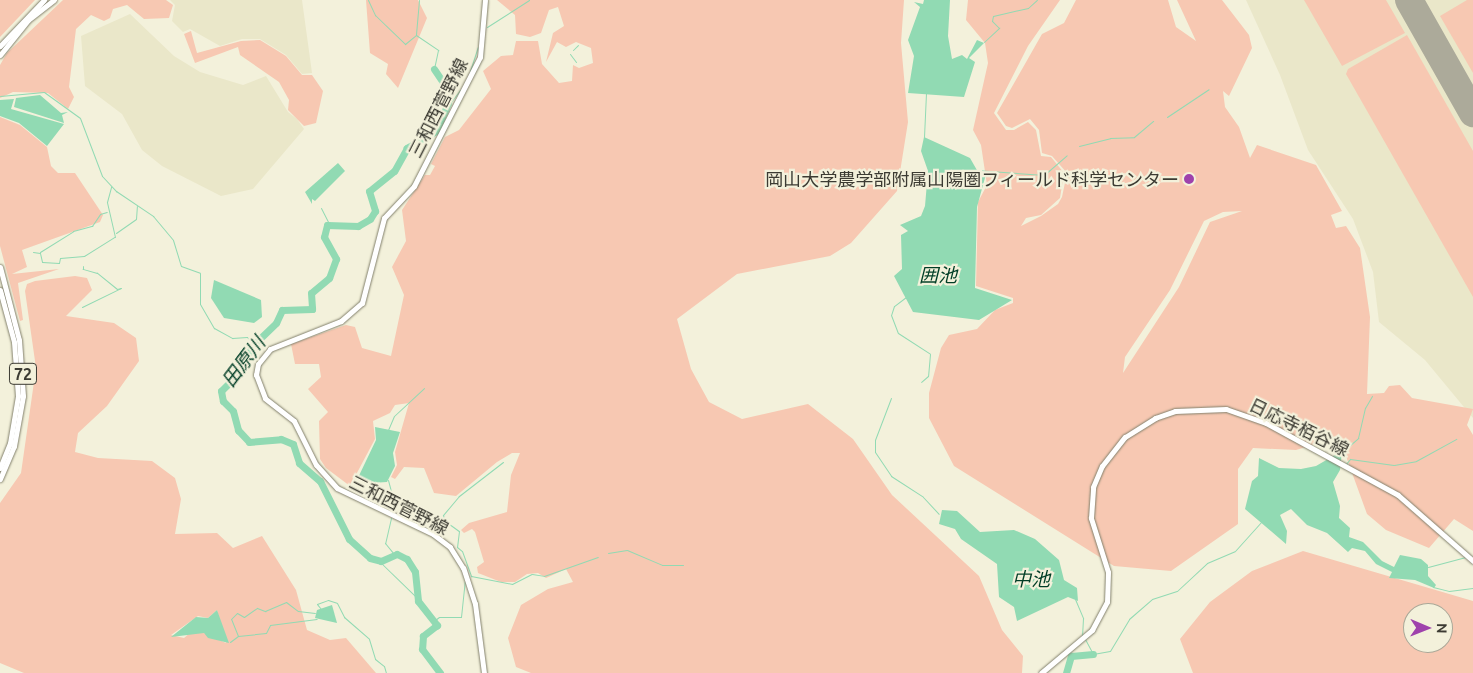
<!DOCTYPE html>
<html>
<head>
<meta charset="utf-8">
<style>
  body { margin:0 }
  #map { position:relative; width:1473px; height:673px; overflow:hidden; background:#f3f1db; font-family:Ubuntu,"Noto Sans JP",sans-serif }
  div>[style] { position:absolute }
  .built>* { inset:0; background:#eae7c9 }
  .green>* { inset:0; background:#f7c8b2 }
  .water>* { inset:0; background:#91dab3 }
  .stream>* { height:1px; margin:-0.5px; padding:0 0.5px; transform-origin:0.5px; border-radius:0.5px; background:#91dab3 }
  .river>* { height:7px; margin:-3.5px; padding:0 3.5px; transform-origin:3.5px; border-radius:3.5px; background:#91dab3 }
  .taxiway>* { height:11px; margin:-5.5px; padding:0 5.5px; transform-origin:5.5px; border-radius:5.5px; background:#acaa9a }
  .runway>* { height:28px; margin:-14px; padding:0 14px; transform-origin:14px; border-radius:14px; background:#acaa9a }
  .roads { filter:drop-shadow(0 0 1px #82806c) drop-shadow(0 0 1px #82806c) }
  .major>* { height:5px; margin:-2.5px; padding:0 2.5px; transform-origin:2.5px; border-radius:2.5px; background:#fff }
  .dots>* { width:14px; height:14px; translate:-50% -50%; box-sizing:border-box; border:2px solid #f3f1db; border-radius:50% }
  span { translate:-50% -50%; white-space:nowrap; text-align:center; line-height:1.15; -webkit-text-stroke:4.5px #f3f1db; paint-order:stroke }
  .shield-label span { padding:1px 4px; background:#f3f1db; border:1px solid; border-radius:4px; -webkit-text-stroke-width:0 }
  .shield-label { font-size:16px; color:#3c3b33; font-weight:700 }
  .street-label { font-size:18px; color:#3c3b33 }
  .poi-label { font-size:18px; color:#3c3b33 }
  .right { translate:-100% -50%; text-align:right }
  .water-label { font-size:19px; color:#003e26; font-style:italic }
  .north { position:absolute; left:1403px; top:603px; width:50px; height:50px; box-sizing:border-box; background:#f3f1db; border:1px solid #aaa898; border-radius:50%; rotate:91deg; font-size:14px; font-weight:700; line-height:20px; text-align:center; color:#3c3b33 }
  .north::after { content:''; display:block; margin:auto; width:18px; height:22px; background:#9f42ac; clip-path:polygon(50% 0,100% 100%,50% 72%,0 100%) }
</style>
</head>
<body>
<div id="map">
  <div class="built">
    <div style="clip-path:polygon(170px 0,302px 0,312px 73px,302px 74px,286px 55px,260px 39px,242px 39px,220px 46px,190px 29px,183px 32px,172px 21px,175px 5px)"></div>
    <div style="clip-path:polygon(1246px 0,1473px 0,1473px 418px,1425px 360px,1379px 322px,1373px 272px,1353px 219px,1308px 150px,1280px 75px)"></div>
    <div style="clip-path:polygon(130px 14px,174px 56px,200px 72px,243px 85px,266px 76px,288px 112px,297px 119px,304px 129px,253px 189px,221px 196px,162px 166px,142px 150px,122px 114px,85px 86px,81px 36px)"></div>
  </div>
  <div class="green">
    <div style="clip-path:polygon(0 0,35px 0,0 37px)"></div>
    <div style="clip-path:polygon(63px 0,166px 0,173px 5px,169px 18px,144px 19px,127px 5px,113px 9px,110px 18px,104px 21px,91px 15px,76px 29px,69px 87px,74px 97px,68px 109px,48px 93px,13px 92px,0 98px,0 65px,7px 53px)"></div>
    <div style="clip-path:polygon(366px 0,418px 0,427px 18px,398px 88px,386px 74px,388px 64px,370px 53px)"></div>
    <div style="clip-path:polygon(497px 0,904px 0,901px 43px,908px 122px,897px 191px,851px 243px,830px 256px,737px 274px,677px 319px,691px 369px,709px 402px,742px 419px,808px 404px,853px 439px,892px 495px,979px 576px,1002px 630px,1023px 656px,1022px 673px,531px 673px,516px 667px,508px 638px,521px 605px,548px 589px,573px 582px,566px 569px,546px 578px,538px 573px,527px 574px,515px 582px,501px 582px,478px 573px,477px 567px,484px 562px,475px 532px,472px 529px,464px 533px,461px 530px,469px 523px,507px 512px,511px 475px,520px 453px,512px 453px,497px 462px,456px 496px,434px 493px,424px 468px,404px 467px,395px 479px,391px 477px,397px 465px,395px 452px,409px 403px,395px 405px,390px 413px,373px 421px,375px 439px,350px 486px,326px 468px,320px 459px,319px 421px,328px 412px,308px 389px,321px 377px,319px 364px,295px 364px,291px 344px,346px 325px,355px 327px,362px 348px,391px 356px,404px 295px,392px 267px,406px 241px,402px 210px,425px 175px,430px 175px,435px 166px,431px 164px,445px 137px,459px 130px,491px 89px,483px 71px,501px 56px,513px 55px,516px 41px,538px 41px,542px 64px,559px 83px,572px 81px,573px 65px,579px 68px,593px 63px,591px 48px,576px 42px,566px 47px,557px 42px,546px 62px,553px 33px,564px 26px,558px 7px,549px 10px,541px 33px,530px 37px,516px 34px,515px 15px)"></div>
    <div style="clip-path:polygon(evenodd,968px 0,1060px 0,1028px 46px,994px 113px,1006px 130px,1014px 130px,1028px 122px,1036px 130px,1041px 156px,1051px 157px,1064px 173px,1060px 198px,1041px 215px,1026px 218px,1021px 226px,1041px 216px,1058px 204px,1062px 197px,1067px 173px,1052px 156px,1042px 153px,1039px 130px,1030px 119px,1012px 128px,1006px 126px,997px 113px,1042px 34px,1064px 23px,1076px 0,1168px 0,1176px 27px,1196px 41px,1177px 0,1222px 0,1249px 35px,1252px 48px,1229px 96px,1223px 91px,1225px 107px,1239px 127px,1250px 158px,1257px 145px,1316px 165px,1342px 211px,1331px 215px,1336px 228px,1346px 226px,1360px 248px,1370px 317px,1367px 394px,1384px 393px,1389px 386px,1400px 385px,1412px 398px,1473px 409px,1467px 425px,1473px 435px,1473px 531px,1454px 519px,1429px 548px,1386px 530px,1367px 514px,1339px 437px,1296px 450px,1253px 448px,1238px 469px,1238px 524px,1171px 571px,1114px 566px,954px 466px,929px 418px,929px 393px,941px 348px,949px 335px,977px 329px,995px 310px,1013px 303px,1013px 298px,976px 286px,978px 202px,987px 185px,981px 145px,973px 130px,988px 63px,985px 43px,966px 20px,968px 0,1242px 211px,1210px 222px,1179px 287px,1123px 373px,1125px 357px,1170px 290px,1204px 221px,1223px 212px,1242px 211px)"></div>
    <div style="clip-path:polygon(1304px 0,1386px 0,1405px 33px,1342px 66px)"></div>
    <div style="clip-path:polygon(1467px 0,1473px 0,1473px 73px,1440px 16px)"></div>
    <div style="clip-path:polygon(191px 31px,197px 53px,241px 41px,260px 40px,286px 56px,302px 75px,312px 75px,323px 91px,316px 123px,304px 126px,288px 110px,289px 100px,279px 82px,240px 55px,238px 47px,195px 63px,184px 34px)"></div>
    <div style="clip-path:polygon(1407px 35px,1473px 151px,1473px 297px,1346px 74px,1348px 69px)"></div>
    <div style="clip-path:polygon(0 117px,20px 125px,47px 147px,51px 166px,58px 173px,75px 173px,103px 215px,100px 222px,22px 250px,27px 267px,12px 274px,59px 269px,18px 283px,23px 320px,20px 321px,0 246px)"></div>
    <div style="clip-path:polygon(evenodd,75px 276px,87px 278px,92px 290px,66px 316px,114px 323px,136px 338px,139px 361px,107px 406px,78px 433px,75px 452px,98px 458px,152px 461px,175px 478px,181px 499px,175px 534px,217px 533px,233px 548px,262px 536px,296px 590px,307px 630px,330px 640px,346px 638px,376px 673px,24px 673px,0 663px,0 503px,21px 473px,36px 368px,25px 291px,27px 284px,35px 281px,75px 276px,217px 610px,226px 643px,204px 633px,190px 633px,184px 638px,171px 635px,198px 616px,208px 618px,217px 610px)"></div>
    <div style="clip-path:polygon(evenodd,1303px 551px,1473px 601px,1473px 673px,1193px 673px,1180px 639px,1210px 602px,1252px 571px,1303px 551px,1413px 613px,1443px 613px,1443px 643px,1413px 643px,1413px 613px)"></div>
  </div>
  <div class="water">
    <div style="clip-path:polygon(924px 0,950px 0,948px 36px,952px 59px,962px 55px,967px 59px,977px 40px,984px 43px,969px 58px,975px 62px,964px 97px,908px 93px,914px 56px,908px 40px,920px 7px,914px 2px,923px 4px)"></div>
    <div style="clip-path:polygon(40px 95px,61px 113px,68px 112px,62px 115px,64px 123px,14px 107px,16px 98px)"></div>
    <div style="clip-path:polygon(14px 99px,11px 109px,64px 124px,47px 146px,19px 123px,0 116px,0 100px)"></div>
    <div style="clip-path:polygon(924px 137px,970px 158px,978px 172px,986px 174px,977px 207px,975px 288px,1012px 300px,979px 320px,913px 312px,894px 276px,902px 269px,901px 235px,908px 231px,900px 225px,921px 216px,925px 206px,928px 171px,921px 151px)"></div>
    <div style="clip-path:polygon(338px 163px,345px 171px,315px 201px,312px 199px,312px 204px,305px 192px)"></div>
    <div style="clip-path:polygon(214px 280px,261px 300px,262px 317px,254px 323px,224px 318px,211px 298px)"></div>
    <div style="clip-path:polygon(375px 427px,400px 432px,393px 453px,395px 466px,387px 482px,355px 484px,376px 440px)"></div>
    <div style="clip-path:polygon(1342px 451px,1340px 470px,1333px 482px,1340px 506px,1339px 518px,1350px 528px,1349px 537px,1363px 542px,1382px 561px,1394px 567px,1400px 555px,1421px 559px,1428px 565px,1428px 576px,1436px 585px,1434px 588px,1415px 580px,1389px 578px,1392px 572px,1376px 564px,1365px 551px,1352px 548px,1348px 552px,1327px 533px,1307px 525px,1291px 509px,1280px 515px,1287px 531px,1286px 544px,1245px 509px,1252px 481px,1258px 476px,1259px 458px,1279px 468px,1301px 469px,1316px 466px)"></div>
    <div style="clip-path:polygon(942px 510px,957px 511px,980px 532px,1014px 530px,1035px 539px,1059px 560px,1064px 580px,1077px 588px,1078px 601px,1068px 597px,1017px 621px,1014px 607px,999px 597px,997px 564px,961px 539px,955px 529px,939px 524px)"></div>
    <div style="clip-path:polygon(332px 605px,337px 623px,315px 618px,317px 610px)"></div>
    <div style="clip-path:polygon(217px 610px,229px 643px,208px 638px,204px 633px,171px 637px,196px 617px,208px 618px)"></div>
  </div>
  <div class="stream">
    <div style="left:368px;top:0;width:17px;rotate:65deg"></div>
    <div style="left:375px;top:15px;width:42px;rotate:44deg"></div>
    <div style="left:405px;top:44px;width:14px;rotate:-39deg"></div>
    <div style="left:419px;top:0;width:35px;rotate:95deg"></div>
    <div style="left:416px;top:35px;width:27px;rotate:34deg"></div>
    <div style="left:438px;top:50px;width:19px;rotate:102deg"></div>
    <div style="left:487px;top:27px;width:50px;rotate:-32.7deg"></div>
    <div style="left:984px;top:42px;width:21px;rotate:-43deg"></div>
    <div style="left:999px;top:28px;width:10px;rotate:-135deg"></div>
    <div style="left:992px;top:21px;width:5px;rotate:-79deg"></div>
    <div style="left:993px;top:16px;width:36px;rotate:-13deg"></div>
    <div style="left:1028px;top:8px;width:12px;rotate:-42deg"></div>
    <div style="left:573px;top:50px;width:7px;rotate:-45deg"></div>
    <div style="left:570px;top:54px;width:10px;rotate:53deg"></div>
    <div style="left:470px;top:71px;width:25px;rotate:-72deg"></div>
    <div style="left:0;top:96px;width:44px;rotate:-5.2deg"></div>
    <div style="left:44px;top:92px;width:44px;rotate:35.8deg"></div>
    <div style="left:80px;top:118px;width:62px;rotate:69.2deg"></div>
    <div style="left:102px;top:176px;width:21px;rotate:47deg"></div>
    <div style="left:116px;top:191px;width:45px;rotate:34deg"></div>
    <div style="left:153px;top:216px;width:31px;rotate:50deg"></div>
    <div style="left:173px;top:240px;width:27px;rotate:73deg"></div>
    <div style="left:181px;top:266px;width:20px;rotate:20deg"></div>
    <div style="left:200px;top:273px;width:31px;rotate:90deg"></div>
    <div style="left:200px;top:304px;width:28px;rotate:60deg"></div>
    <div style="left:214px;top:328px;width:21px;rotate:29deg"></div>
    <div style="left:232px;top:338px;width:15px;rotate:-4deg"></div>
    <div style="left:247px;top:337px;width:10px;rotate:53deg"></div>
    <div style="left:448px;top:106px;width:20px;rotate:-53deg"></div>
    <div style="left:1167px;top:117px;width:50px;rotate:-33.7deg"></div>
    <div style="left:924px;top:137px;width:44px;rotate:-87.4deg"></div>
    <div style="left:1079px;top:146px;width:32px;rotate:-14deg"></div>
    <div style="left:1110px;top:138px;width:24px;rotate:-2deg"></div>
    <div style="left:1134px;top:137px;width:25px;rotate:-40deg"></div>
    <div style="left:975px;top:170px;width:69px;rotate:4.1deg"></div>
    <div style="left:1044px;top:175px;width:30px;rotate:-41deg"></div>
    <div style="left:321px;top:208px;width:18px;rotate:63deg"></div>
    <div style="left:116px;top:233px;width:24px;rotate:-35deg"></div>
    <div style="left:136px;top:219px;width:13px;rotate:-86deg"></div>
    <div style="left:33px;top:252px;width:7px;rotate:8deg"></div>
    <div style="left:40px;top:253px;width:9px;rotate:77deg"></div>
    <div style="left:42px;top:262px;width:17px;rotate:3deg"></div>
    <div style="left:59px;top:263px;width:5px;rotate:-79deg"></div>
    <div style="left:60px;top:258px;width:24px;rotate:-5deg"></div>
    <div style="left:84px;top:256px;width:36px;rotate:-32deg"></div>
    <div style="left:115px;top:237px;width:36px;rotate:-103deg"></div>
    <div style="left:107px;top:202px;width:16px;rotate:-75deg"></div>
    <div style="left:40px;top:252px;width:39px;rotate:-32deg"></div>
    <div style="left:73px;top:231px;width:20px;rotate:-15deg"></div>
    <div style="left:92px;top:226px;width:14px;rotate:-56deg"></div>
    <div style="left:100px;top:214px;width:7px;rotate:-16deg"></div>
    <div style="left:906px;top:297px;width:15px;rotate:143deg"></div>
    <div style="left:894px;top:306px;width:9px;rotate:108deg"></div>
    <div style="left:891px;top:315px;width:19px;rotate:69deg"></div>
    <div style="left:898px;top:333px;width:38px;rotate:33deg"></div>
    <div style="left:930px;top:354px;width:22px;rotate:95deg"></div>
    <div style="left:928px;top:376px;width:9px;rotate:139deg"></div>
    <div style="left:82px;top:307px;width:43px;rotate:-26deg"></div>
    <div style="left:121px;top:288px;width:4px;rotate:166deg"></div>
    <div style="left:117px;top:289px;width:26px;rotate:-141deg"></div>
    <div style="left:97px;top:273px;width:15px;rotate:-164deg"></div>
    <div style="left:83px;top:269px;width:3px;rotate:-90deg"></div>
    <div style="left:891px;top:398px;width:45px;rotate:110.9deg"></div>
    <div style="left:875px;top:440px;width:12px;rotate:90deg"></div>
    <div style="left:875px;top:452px;width:29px;rotate:56deg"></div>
    <div style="left:891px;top:476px;width:38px;rotate:33deg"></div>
    <div style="left:923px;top:497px;width:23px;rotate:47deg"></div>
    <div style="left:388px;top:430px;width:15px;rotate:-67deg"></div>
    <div style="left:394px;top:416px;width:41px;rotate:-43deg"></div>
    <div style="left:1341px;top:453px;width:23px;rotate:-41deg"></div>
    <div style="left:1358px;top:438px;width:31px;rotate:-77deg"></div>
    <div style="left:1365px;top:408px;width:14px;rotate:-60deg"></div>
    <div style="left:503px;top:462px;width:56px;rotate:142.3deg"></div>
    <div style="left:459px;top:496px;width:25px;rotate:130deg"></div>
    <div style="left:443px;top:515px;width:6px;rotate:72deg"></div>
    <div style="left:445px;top:521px;width:17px;rotate:36deg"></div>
    <div style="left:459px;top:531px;width:16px;rotate:97deg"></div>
    <div style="left:457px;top:547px;width:6px;rotate:39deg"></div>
    <div style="left:462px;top:551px;width:27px;rotate:70deg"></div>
    <div style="left:471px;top:576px;width:42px;rotate:11deg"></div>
    <div style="left:512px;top:584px;width:22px;rotate:-27deg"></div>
    <div style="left:532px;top:574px;width:12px;rotate:9deg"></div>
    <div style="left:544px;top:576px;width:57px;rotate:-19.4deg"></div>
    <div style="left:1345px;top:465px;width:8px;rotate:-50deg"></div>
    <div style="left:1350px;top:459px;width:44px;rotate:7.8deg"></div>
    <div style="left:1394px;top:465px;width:22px;rotate:-10deg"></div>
    <div style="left:1416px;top:461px;width:46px;rotate:-28.8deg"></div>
    <div style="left:388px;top:480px;width:28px;rotate:75deg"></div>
    <div style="left:395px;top:507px;width:5px;rotate:143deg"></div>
    <div style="left:391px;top:518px;width:26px;rotate:103deg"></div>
    <div style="left:385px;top:543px;width:14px;rotate:51deg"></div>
    <div style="left:608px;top:553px;width:19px;rotate:-9deg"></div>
    <div style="left:627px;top:550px;width:38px;rotate:23deg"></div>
    <div style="left:662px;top:565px;width:21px"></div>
    <div style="left:379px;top:561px;width:53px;rotate:44.2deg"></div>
    <div style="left:1428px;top:567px;width:38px;rotate:-15deg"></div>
    <div style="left:1433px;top:587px;width:16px;rotate:14deg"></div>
    <div style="left:1449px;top:591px;width:24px;rotate:-7deg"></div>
    <div style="left:1075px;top:599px;width:21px;rotate:67deg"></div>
    <div style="left:1083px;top:618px;width:18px;rotate:93deg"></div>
    <div style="left:321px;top:609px;width:6px;rotate:-129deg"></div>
    <div style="left:317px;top:604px;width:12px;rotate:-20deg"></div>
    <div style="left:328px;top:600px;width:9px;rotate:18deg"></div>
    <div style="left:337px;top:603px;width:16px;rotate:63deg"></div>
    <div style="left:344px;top:617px;width:33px;rotate:41deg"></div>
    <div style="left:369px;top:639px;width:21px;rotate:73deg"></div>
    <div style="left:375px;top:659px;width:11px;rotate:38deg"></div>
    <div style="left:384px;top:666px;width:7px;rotate:74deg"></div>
    <div style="left:435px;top:620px;width:5px;rotate:-37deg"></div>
    <div style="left:439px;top:617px;width:22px"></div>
    <div style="left:461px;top:617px;width:36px;rotate:-84deg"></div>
    <div style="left:238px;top:636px;width:18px;rotate:-112deg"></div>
    <div style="left:231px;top:619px;width:8px;rotate:-45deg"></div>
    <div style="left:237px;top:613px;width:8px;rotate:30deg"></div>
    <div style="left:244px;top:617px;width:16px;rotate:-35deg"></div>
    <div style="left:257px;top:608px;width:9px;rotate:21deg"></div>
    <div style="left:265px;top:611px;width:23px;rotate:-23deg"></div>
    <div style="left:286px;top:602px;width:15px;rotate:37deg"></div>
    <div style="left:298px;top:611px;width:17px;rotate:7deg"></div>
    <div style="left:1085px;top:639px;width:17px;rotate:62deg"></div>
    <div style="left:1093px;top:654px;width:17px;rotate:-10deg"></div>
    <div style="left:1110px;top:651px;width:37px;rotate:-59deg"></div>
    <div style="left:1129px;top:619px;width:30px;rotate:-41deg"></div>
    <div style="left:1152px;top:599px;width:26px;rotate:-18deg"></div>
    <div style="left:1177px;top:591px;width:41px;rotate:-43deg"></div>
    <div style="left:1207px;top:563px;width:30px;rotate:-23deg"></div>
    <div style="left:1235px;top:551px;width:40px;rotate:-48deg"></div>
    <div style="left:230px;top:642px;width:10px;rotate:-37deg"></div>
    <div style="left:238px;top:636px;width:28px;rotate:-6deg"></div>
    <div style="left:266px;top:633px;width:9px;rotate:-63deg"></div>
    <div style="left:270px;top:625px;width:47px;rotate:-7.3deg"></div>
  </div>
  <div class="river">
    <div style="left:434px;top:69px;width:25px;rotate:56deg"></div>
    <div style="left:448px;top:90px;width:13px;rotate:90deg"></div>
    <div style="left:448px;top:103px;width:30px;rotate:113deg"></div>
    <div style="left:436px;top:131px;width:34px;rotate:150deg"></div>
    <div style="left:407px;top:148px;width:26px;rotate:119deg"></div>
    <div style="left:394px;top:171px;width:32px;rotate:141deg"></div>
    <div style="left:369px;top:191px;width:21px;rotate:73deg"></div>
    <div style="left:375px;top:211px;width:9px;rotate:122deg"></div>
    <div style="left:370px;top:219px;width:14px;rotate:150deg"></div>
    <div style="left:358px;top:226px;width:31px;rotate:-178deg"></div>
    <div style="left:327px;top:225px;width:12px;rotate:104deg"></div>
    <div style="left:324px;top:237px;width:25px;rotate:61deg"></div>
    <div style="left:336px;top:259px;width:20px;rotate:110deg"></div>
    <div style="left:329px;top:278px;width:23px;rotate:140deg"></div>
    <div style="left:311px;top:293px;width:16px;rotate:86deg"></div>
    <div style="left:312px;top:309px;width:30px;rotate:178deg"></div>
    <div style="left:282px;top:310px;width:14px;rotate:115deg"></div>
    <div style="left:276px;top:323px;width:33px;rotate:136deg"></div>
    <div style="left:252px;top:346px;width:27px;rotate:114deg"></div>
    <div style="left:241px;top:371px;width:28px;rotate:135deg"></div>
    <div style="left:221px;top:391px;width:10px;rotate:79deg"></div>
    <div style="left:223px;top:401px;width:14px;rotate:45deg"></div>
    <div style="left:233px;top:411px;width:20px;rotate:75deg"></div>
    <div style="left:238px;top:430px;width:16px;rotate:47deg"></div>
    <div style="left:249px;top:442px;width:32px;rotate:-5deg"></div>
    <div style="left:281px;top:439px;width:13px;rotate:23deg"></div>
    <div style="left:293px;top:444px;width:20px;rotate:72deg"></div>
    <div style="left:299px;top:463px;width:28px;rotate:41deg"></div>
    <div style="left:320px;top:481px;width:65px;rotate:63.4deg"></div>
    <div style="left:349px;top:539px;width:28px;rotate:42deg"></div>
    <div style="left:370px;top:558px;width:11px;rotate:15deg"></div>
    <div style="left:381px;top:561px;width:17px;rotate:-24deg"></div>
    <div style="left:397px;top:554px;width:11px;rotate:27deg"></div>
    <div style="left:407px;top:559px;width:15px;rotate:58deg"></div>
    <div style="left:415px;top:572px;width:29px;rotate:84deg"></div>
    <div style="left:418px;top:601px;width:31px;rotate:52deg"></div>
    <div style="left:437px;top:625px;width:18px;rotate:142deg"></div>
    <div style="left:423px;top:636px;width:13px;rotate:94deg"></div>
    <div style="left:422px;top:649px;width:30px;rotate:53deg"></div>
    <div style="left:1066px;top:673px;width:18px;rotate:-74deg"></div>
    <div style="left:1071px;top:656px;width:22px;rotate:-5deg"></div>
  </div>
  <div class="taxiway">
    <div style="left:1472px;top:111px;width:1px;rotate:45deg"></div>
  </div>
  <div class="runway">
    <div style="left:1409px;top:0;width:130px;rotate:60.5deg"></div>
  </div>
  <div class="roads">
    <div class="major">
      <div style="left:0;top:46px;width:64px;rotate:-46.3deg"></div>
      <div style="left:0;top:55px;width:45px;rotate:-51.3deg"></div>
      <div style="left:28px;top:20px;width:33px;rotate:-38deg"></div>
      <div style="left:0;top:267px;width:75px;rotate:75.4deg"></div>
      <div style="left:19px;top:340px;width:56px;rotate:85.9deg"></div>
      <div style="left:23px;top:396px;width:51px;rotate:100.2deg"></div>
      <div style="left:14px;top:446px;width:36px;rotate:113deg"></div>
      <div style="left:0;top:290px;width:54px;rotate:74.9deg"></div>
      <div style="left:14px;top:342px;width:54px;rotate:85.8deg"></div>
      <div style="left:18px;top:396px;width:48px;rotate:99.7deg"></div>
      <div style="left:10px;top:443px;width:27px;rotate:112deg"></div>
      <div style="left:484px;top:673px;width:70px;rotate:-97.4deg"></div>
      <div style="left:475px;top:604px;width:38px;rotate:-108deg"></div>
      <div style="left:463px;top:568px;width:25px;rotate:-122deg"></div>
      <div style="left:450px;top:547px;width:21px;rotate:-143deg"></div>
      <div style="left:433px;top:534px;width:106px;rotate:-154.4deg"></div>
      <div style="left:337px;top:488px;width:31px;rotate:-132deg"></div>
      <div style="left:316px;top:465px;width:49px;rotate:-116.6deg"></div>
      <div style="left:294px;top:421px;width:37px;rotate:-142deg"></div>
      <div style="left:265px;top:398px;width:25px;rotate:-111deg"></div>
      <div style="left:256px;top:375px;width:11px;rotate:-80deg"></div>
      <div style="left:258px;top:364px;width:19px;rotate:-51deg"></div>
      <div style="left:270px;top:349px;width:76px;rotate:-21.5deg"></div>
      <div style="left:341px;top:321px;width:28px;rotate:-41deg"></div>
      <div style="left:362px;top:303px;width:88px;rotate:-75.5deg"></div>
      <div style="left:384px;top:218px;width:44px;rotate:-46.8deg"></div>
      <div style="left:414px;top:186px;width:145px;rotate:-62.9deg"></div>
      <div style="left:480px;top:57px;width:57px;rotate:-85deg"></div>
      <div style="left:1041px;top:673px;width:67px;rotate:-40.1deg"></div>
      <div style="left:1092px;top:630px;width:32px;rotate:-62deg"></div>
      <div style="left:1107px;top:602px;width:30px;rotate:-88deg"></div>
      <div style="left:1108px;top:572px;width:57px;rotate:-107.5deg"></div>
      <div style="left:1091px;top:518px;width:31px;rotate:-86deg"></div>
      <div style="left:1093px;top:487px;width:23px;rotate:-67deg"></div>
      <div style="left:1102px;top:466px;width:37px;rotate:-52deg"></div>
      <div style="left:1125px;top:437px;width:36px;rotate:-32deg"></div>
      <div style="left:1155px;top:418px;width:21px;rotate:-19deg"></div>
      <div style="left:1175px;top:411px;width:51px;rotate:-2.2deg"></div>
      <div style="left:1226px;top:409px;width:42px;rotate:19.3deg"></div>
      <div style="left:1266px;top:423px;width:150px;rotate:28.6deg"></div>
      <div style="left:1398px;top:495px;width:100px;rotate:41.3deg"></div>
    </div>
  </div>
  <div class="dots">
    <div style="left:1189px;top:179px;background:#9f42ac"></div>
  </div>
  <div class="shield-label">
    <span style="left:23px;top:374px">72</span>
  </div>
  <div class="street-label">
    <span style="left:438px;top:108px;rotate:-63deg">三和西菅野線</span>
    <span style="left:1299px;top:427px;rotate:26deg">日応寺栢谷線</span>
    <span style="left:399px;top:505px;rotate:27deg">三和西菅野線</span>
  </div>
  <div class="poi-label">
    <span class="right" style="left:1179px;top:179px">岡山大学農学部附属山陽圏フィールド科学センター</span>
  </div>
  <div class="water-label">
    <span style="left:938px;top:276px">囲池</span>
    <span style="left:244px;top:362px;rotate:-53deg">田原川</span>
    <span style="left:1031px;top:580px">中池</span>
  </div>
  <div class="north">N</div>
</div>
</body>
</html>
